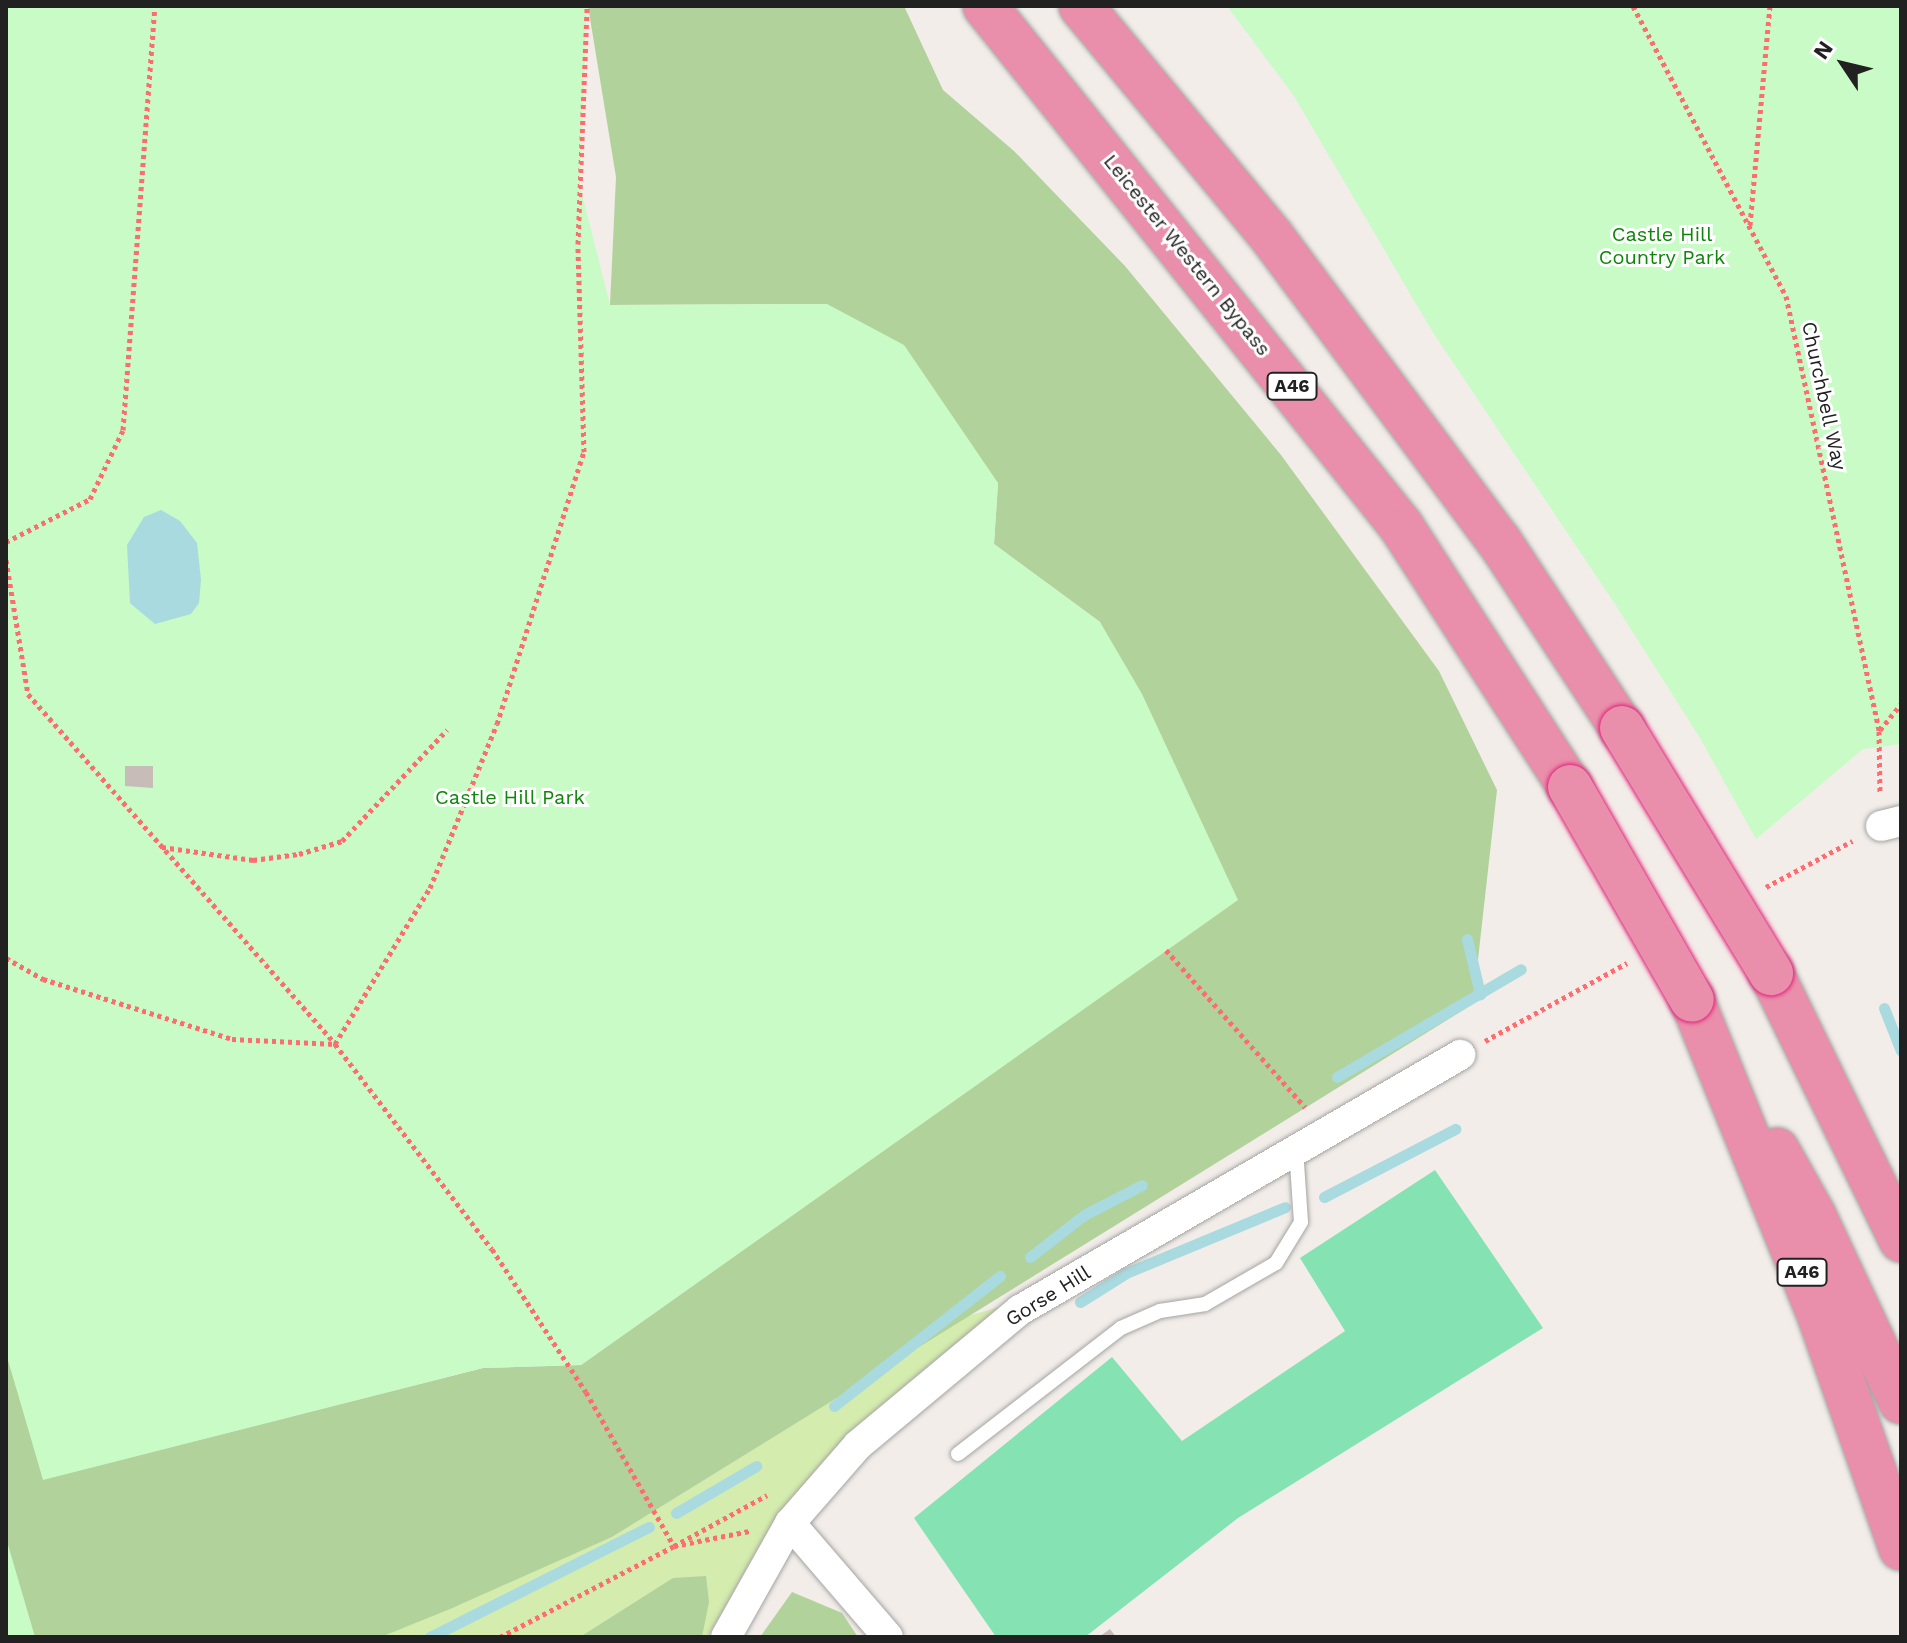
<!DOCTYPE html>
<html>
<head>
<meta charset="utf-8">
<style>
  body { margin:0 }
  #map { position:relative; width:1907px; height:1643px; overflow:hidden; background:#f2ede8; font-family:"Work Sans",sans-serif }
  div>[style] { position:absolute }
  .grass>* { inset:0; background:#d4ecad }
  .forest>* { inset:0; background:#b2d29c }
  .park>* { inset:0; background:#c8fbc6 }
  .pitch>* { inset:0; background:#85e2b3 }
  .water>* { inset:0; background:#a8dae0 }
  .stream>* { height:11px; margin:-5.5px; padding:0 5.5px; transform-origin:5.5px; border-radius:5.5px; background:#a8dae0 }
  .building>* { inset:0; background:#c7bcb7 }
  .path>* { height:5px; margin-top:-2.5px; transform-origin:0; background:repeating-linear-gradient(90deg,#fd6d70 0 4px,transparent 0 8px) }
  .roads { filter:drop-shadow(0 0 2px #a5a5a5) drop-shadow(0 0 2px #a5a5a5) }
  .lane>* { height:14px; margin:-7px; padding:0 7px; transform-origin:7px; border-radius:7px; background:#fff }
  .street>* { height:30px; margin:-15px; padding:0 15px; transform-origin:15px; border-radius:15px; background:#fff }
  .highway>* { height:44px; margin:-22px; padding:0 22px; transform-origin:22px; border-radius:22px; background:#ea8fab }
  .bridges { filter:drop-shadow(0 0 2px #e0247c) drop-shadow(0 0 2px #e0247c) }
  .highway-bridge>* { height:44px; margin:-22px; padding:0 22px; transform-origin:22px; border-radius:22px; background:#ea8fab }
  span { translate:-50% -50%; white-space:nowrap; text-align:center; line-height:1.15; -webkit-text-stroke:6px #fff; paint-order:stroke }
  .shield-label span { padding:2px 6px; background:#fff; border:2px solid; border-radius:6px; -webkit-text-stroke-width:0 }
  .shield-label { font-size:18px; color:#212121; font-weight:700 }
  .park-label { font-size:20px; color:#0e8609 }
  .street-label { font-size:20px; color:#212121 }
  .frame { position:absolute; inset:0; border:8px solid #212121; pointer-events:none }
  .north { position:absolute; left:1803px; top:24px; width:80px; height:80px; -webkit-text-stroke:6px #fff; paint-order:stroke; rotate:305deg; font-size:22px; font-weight:700; line-height:32px; text-align:center; color:#212121 }
  .north::after { content:''; display:block; margin:auto; width:28px; height:36px; background:#212121; clip-path:polygon(50% 0,100% 100%,50% 72%,0 100%) }
</style>
</head>
<body>
<div id="map">
  <div class="grass">
    <div style="clip-path:polygon(1013px 1303px,759px 1555px,707px 1637px,381px 1637px,612px 1537px,968px 1316px)"></div>
  </div>
  <div class="forest">
    <div style="clip-path:polygon(588px 6px,904px 6px,943px 90px,1014px 151px,1125px 266px,1281px 455px,1439px 671px,1497px 790px,1473px 1004px,612px 1537px,450px 1609px,381px 1637px,34px 1637px,6px 1540px,6px 1353px,44px 1479px,483px 1368px,581px 1365px,1237px 900px,1100px 622px,994px 544px,998px 483px,827px 304px,610px 305px,616px 177px)"></div>
    <div style="clip-path:polygon(706px 1576px,709px 1602px,702px 1637px,580px 1637px,673px 1578px)"></div>
    <div style="clip-path:polygon(792px 1592px,842px 1613px,858px 1637px,760px 1637px)"></div>
  </div>
  <div class="park">
    <div style="clip-path:polygon(6px 6px,587px 6px,580px 186px,610px 305px,827px 304px,904px 345px,998px 483px,994px 544px,1100px 622px,1142px 694px,1238px 900px,581px 1365px,483px 1368px,43px 1480px,6px 1353px)"></div>
    <div style="clip-path:polygon(1227px 6px,1901px 6px,1901px 744px,1863px 749px,1756px 839px,1700px 738px,1615px 604px,1432px 331px,1294px 96px)"></div>
    <div style="clip-path:polygon(6px 1538px,35px 1637px,6px 1637px)"></div>
  </div>
  <div class="pitch">
    <div style="clip-path:polygon(1435px 1170px,1543px 1328px,1238px 1518px,1085px 1637px,996px 1637px,914px 1518px,1112px 1357px,1182px 1441px,1345px 1331px,1300px 1258px)"></div>
  </div>
  <div class="water">
    <div style="clip-path:polygon(161px 510px,180px 521px,197px 543px,201px 580px,199px 603px,191px 614px,155px 624px,130px 603px,127px 545px,144px 517px)"></div>
  </div>
  <div class="stream">
    <div style="left:1467px;top:939px;width:57px;rotate:76.7deg"></div>
    <div style="left:1884px;top:1008px;width:46px;rotate:68.4deg"></div>
    <div style="left:1337px;top:1077px;width:213px;rotate:-30.4deg"></div>
    <div style="left:1324px;top:1197px;width:148px;rotate:-27.4deg"></div>
    <div style="left:1030px;top:1257px;width:68px;rotate:-37.9deg"></div>
    <div style="left:1084px;top:1215px;width:65px;rotate:-27.3deg"></div>
    <div style="left:1080px;top:1302px;width:54px;rotate:-32.2deg"></div>
    <div style="left:1126px;top:1273px;width:172px;rotate:-22.5deg"></div>
    <div style="left:834px;top:1406px;width:211px;rotate:-38.1deg"></div>
    <div style="left:676px;top:1513px;width:93px;rotate:-30.4deg"></div>
    <div style="left:430px;top:1637px;width:245px;rotate:-26.7deg"></div>
  </div>
  <div class="building">
    <div style="clip-path:polygon(125px 766px,153px 766px,153px 788px,125px 786px)"></div>
    <div style="clip-path:polygon(1110px 1629px,1116px 1637px,1099px 1637px)"></div>
  </div>
  <div class="path">
    <div style="left:1633px;top:6px;width:328px;rotate:62.2deg"></div>
    <div style="left:1786px;top:296px;width:445px;rotate:77.9deg"></div>
    <div style="left:1879px;top:731px;width:61px;rotate:89.1deg"></div>
    <div style="left:1750px;top:225px;width:220px;rotate:-84.8deg"></div>
    <div style="left:6px;top:542px;width:94px;rotate:-27.1deg"></div>
    <div style="left:90px;top:499px;width:76px;rotate:-64.4deg"></div>
    <div style="left:123px;top:430px;width:425px;rotate:-85.7deg"></div>
    <div style="left:6px;top:560px;width:136px;rotate:80.7deg"></div>
    <div style="left:28px;top:694px;width:466px;rotate:48.7deg"></div>
    <div style="left:335px;top:1044px;width:258px;rotate:52.6deg"></div>
    <div style="left:492px;top:1249px;width:171px;rotate:56.7deg"></div>
    <div style="left:586px;top:1392px;width:177px;rotate:60.3deg"></div>
    <div style="left:674px;top:1546px;width:106px;rotate:-28.7deg"></div>
    <div style="left:1880px;top:730px;width:33px;rotate:-51deg"></div>
    <div style="left:162px;top:847px;width:92px;rotate:8.1deg"></div>
    <div style="left:253px;top:860px;width:46px;rotate:-7.4deg"></div>
    <div style="left:299px;top:854px;width:45px;rotate:-16.8deg"></div>
    <div style="left:342px;top:841px;width:153px;rotate:-46.6deg"></div>
    <div style="left:1766px;top:887px;width:98px;rotate:-28.1deg"></div>
    <div style="left:1166px;top:950px;width:210px;rotate:48.5deg"></div>
    <div style="left:6px;top:958px;width:43px;rotate:29.6deg"></div>
    <div style="left:43px;top:979px;width:198px;rotate:17.6deg"></div>
    <div style="left:232px;top:1039px;width:103px;rotate:2.8deg"></div>
    <div style="left:335px;top:1044px;width:183px;rotate:-58.7deg"></div>
    <div style="left:430px;top:888px;width:177px;rotate:-67.8deg"></div>
    <div style="left:497px;top:724px;width:286px;rotate:-72.3deg"></div>
    <div style="left:584px;top:452px;width:208px;rotate:-91.7deg"></div>
    <div style="left:578px;top:244px;width:238px;rotate:-87.8deg"></div>
    <div style="left:1485px;top:1041px;width:162px;rotate:-28.8deg"></div>
    <div style="left:500px;top:1637px;width:196px;rotate:-27.6deg"></div>
    <div style="left:674px;top:1546px;width:77px;rotate:-11.2deg"></div>
  </div>
  <div class="roads">
    <div class="lane">
      <div style="left:958px;top:1454px;width:206px;rotate:-37.7deg"></div>
      <div style="left:1121px;top:1328px;width:43px;rotate:-23.6deg"></div>
      <div style="left:1160px;top:1311px;width:46px;rotate:-8.8deg"></div>
      <div style="left:1205px;top:1304px;width:82px;rotate:-30deg"></div>
      <div style="left:1276px;top:1263px;width:48px;rotate:-58.6deg"></div>
      <div style="left:1301px;top:1222px;width:73px;rotate:-93.9deg"></div>
    </div>
    <div class="street">
      <div style="left:1881px;top:826px;width:21px;rotate:-14deg"></div>
      <div style="left:790px;top:1523px;width:150px;rotate:49.3deg"></div>
      <div style="left:726px;top:1637px;width:131px;rotate:-60.7deg"></div>
      <div style="left:790px;top:1523px;width:103px;rotate:-48.9deg"></div>
      <div style="left:858px;top:1445px;width:211px;rotate:-39.8deg"></div>
      <div style="left:1020px;top:1310px;width:509px;rotate:-30.09deg"></div>
    </div>
    <div class="highway">
      <div style="left:985px;top:6px;width:666px;rotate:51.34deg"></div>
      <div style="left:1401px;top:526px;width:311px;rotate:57.1deg"></div>
      <div style="left:1081px;top:6px;width:300px;rotate:50.4deg"></div>
      <div style="left:1272px;top:237px;width:379px;rotate:53.3deg"></div>
      <div style="left:1499px;top:541px;width:224px;rotate:56.7deg"></div>
      <div style="left:1771px;top:973px;width:297px;rotate:64deg"></div>
      <div style="left:1692px;top:1000px;width:342px;rotate:68deg"></div>
      <div style="left:1820px;top:1317px;width:245px;rotate:70.7deg"></div>
      <div style="left:1777px;top:1150px;width:76px;rotate:60.7deg"></div>
      <div style="left:1814px;top:1216px;width:205px;rotate:64.9deg"></div>
    </div>
  </div>
  <div class="bridges">
    <div class="highway-bridge">
      <div style="left:1622px;top:728px;width:287px;rotate:58.7deg"></div>
      <div style="left:1570px;top:787px;width:245px;rotate:60.2deg"></div>
    </div>
  </div>
  <div class="shield-label">
    <span style="left:1292px;top:386px">A46</span>
    <span style="left:1802px;top:1272px">A46</span>
  </div>
  <div class="park-label">
    <span style="left:1662px;top:246px">Castle Hill<br>Country Park</span>
    <span style="left:510px;top:797px">Castle Hill Park</span>
  </div>
  <div class="street-label">
    <span style="left:1187px;top:255px;rotate:51deg">Leicester Western Bypass</span>
    <span style="left:1824px;top:396px;rotate:78deg">Churchbell Way</span>
    <span style="left:1048px;top:1296px;rotate:-32deg">Gorse Hill</span>
  </div>
  <div class="frame"></div>
  <div class="north">N</div>
</div>
</body>
</html>
